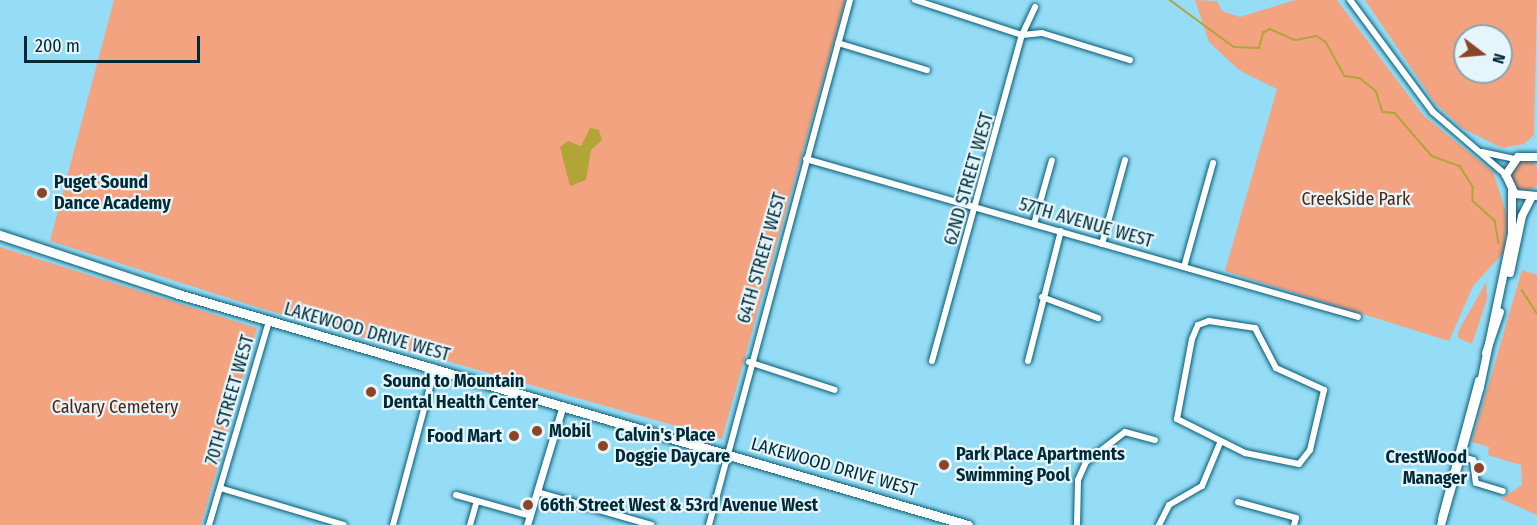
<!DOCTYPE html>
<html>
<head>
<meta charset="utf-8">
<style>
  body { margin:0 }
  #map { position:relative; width:1537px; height:525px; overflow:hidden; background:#95ddf7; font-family:"Fira Sans Condensed",sans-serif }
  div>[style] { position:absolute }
  .green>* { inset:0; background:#f4a381 }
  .round { border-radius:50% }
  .water>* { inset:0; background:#b1a538 }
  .stream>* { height:1.5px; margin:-0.75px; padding:0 0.75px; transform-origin:0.75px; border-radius:0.75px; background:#b1a538 }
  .roads { filter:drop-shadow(0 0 2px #065c73) drop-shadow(0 0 2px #065c73) }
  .minor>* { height:6px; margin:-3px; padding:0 3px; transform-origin:3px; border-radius:3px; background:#fff }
  .tertiary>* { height:7px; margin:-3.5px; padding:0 3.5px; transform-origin:3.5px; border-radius:3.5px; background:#fff }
  .secondary>* { height:8px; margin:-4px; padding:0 4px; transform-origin:4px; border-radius:4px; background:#fff }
  .primary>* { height:9px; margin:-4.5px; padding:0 4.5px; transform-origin:4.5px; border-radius:4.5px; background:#fff }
  .dots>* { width:16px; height:16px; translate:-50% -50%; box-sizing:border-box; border:3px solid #e4f5fb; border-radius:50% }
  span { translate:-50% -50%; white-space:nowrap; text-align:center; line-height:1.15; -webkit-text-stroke:4.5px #e4f5fb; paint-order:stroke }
  .street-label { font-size:18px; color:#002a37 }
  .poi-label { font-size:18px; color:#002a37; font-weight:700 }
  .left { translate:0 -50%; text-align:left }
  .right { translate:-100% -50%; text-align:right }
  .park-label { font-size:18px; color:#52230f }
  .north { position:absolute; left:1453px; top:24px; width:60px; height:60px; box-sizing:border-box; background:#e4f5fb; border:2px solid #89a4ad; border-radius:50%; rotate:106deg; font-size:16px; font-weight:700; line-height:24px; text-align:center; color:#002a37 }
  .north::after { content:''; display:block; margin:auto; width:21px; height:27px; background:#8d4525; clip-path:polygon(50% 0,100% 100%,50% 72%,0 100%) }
  .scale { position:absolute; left:24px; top:36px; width:176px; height:27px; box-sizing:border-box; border:3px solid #002a37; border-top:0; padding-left:8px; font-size:18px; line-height:21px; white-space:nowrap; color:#002a37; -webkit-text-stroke:4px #e4f5fb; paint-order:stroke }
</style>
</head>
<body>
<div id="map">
  <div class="green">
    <div style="clip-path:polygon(114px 0,845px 0,722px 439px,263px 309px,50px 241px)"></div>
    <div style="clip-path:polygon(1195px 0,1217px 1px,1222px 11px,1240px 17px,1295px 0,1337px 0,1423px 115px,1493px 172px,1508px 218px,1504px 252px,1473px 286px,1449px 341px,1225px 271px,1277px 89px,1239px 70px,1209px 42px)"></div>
    <div style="clip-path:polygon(evenodd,1365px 0,1537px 0,1534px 135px,1524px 144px,1502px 148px,1462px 128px,1435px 103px,1365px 0,1465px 36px,1501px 36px,1501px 72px,1465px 72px,1465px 36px)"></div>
    <div class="round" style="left:1510px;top:161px;width:30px;height:30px"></div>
    <div style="clip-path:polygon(0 247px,257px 328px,201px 525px,0 525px)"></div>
    <div style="clip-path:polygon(1522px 270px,1537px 275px,1537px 515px,1501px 499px,1522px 485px,1521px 465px,1488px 455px,1489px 447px,1472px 442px)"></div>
    <div style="clip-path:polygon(1486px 282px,1487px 299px,1472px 344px,1458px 338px,1458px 332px)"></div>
  </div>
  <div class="water">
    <div style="clip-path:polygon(590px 128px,599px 130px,602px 140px,591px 150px,586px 180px,570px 186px,560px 147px,568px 141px,581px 146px)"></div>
  </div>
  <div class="stream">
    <div style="left:1170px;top:0;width:79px;rotate:36.3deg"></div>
    <div style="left:1234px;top:47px;width:25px;rotate:2deg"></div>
    <div style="left:1259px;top:48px;width:16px;rotate:-75deg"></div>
    <div style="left:1263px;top:33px;width:8px;rotate:-30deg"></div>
    <div style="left:1270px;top:29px;width:27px;rotate:24deg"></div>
    <div style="left:1295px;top:40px;width:22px;rotate:-10deg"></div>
    <div style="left:1317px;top:36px;width:11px;rotate:34deg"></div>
    <div style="left:1326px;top:42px;width:39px;rotate:61deg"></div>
    <div style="left:1345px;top:76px;width:15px;rotate:8deg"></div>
    <div style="left:1360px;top:78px;width:21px;rotate:39deg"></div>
    <div style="left:1376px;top:91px;width:22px;rotate:72deg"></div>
    <div style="left:1383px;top:112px;width:12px;rotate:5deg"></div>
    <div style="left:1395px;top:113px;width:57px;rotate:49.3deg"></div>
    <div style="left:1432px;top:156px;width:30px;rotate:20deg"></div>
    <div style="left:1460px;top:166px;width:25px;rotate:58deg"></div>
    <div style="left:1473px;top:187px;width:14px;rotate:90deg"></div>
    <div style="left:1473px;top:201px;width:30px;rotate:42deg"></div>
    <div style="left:1495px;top:221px;width:22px;rotate:80deg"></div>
    <div style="left:1522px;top:290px;width:27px;rotate:57deg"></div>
  </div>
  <div class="roads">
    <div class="minor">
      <div style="left:915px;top:0;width:113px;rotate:18.1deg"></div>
      <div style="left:1022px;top:35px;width:20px;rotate:-6deg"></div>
      <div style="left:1042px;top:33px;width:92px;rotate:17.1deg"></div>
      <div style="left:1350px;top:0;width:139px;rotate:53.5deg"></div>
      <div style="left:1433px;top:112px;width:96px;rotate:40.8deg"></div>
      <div style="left:838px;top:43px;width:93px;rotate:16.9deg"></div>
      <div style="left:1482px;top:152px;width:33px;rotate:12deg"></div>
      <div style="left:806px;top:159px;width:574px;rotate:15.97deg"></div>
      <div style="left:1034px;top:224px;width:66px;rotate:-74.3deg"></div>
      <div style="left:1102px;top:244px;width:87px;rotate:-74.7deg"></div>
      <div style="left:1184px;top:267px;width:108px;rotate:-74.4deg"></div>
      <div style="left:1042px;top:297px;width:60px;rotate:20.6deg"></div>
      <div style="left:1209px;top:321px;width:47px;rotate:8.7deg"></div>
      <div style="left:1255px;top:328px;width:45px;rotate:62.3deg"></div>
      <div style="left:1276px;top:368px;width:53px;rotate:24.6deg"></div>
      <div style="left:1324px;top:390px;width:62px;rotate:103.1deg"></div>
      <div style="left:1310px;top:450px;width:18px;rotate:128deg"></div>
      <div style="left:1299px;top:464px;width:55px;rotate:-168.5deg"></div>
      <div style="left:1245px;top:453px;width:76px;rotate:-153.4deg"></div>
      <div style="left:1177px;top:419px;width:81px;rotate:-79.4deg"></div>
      <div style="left:1192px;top:339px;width:15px;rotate:-67deg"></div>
      <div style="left:1198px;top:325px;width:12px;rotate:-20deg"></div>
      <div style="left:932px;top:361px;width:338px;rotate:-74.6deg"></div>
      <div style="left:1022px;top:35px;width:31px;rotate:-65deg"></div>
      <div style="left:1028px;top:361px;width:134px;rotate:-75.8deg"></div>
      <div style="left:749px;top:362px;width:90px;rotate:18deg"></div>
      <div style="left:1459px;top:456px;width:15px;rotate:16deg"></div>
      <div style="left:1473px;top:460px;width:23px;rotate:83deg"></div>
      <div style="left:1476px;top:483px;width:28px;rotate:17deg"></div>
      <div style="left:220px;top:488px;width:129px;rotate:16.6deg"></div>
      <div style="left:537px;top:492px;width:119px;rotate:16.1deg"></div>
      <div style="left:456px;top:495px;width:77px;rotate:15.8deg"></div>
      <div style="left:1238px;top:502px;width:60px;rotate:15.4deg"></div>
      <div style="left:1296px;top:518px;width:7px;rotate:106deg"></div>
      <div style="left:209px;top:525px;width:213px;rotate:-73.6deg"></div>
      <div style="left:393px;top:525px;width:163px;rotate:-75deg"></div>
      <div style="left:470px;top:525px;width:25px;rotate:-74deg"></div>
      <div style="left:709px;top:525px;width:544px;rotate:-74.97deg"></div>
      <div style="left:1077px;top:525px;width:45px;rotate:-88.7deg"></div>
      <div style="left:1078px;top:480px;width:20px;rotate:-66deg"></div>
      <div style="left:1086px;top:462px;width:49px;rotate:-37.6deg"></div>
      <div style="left:1125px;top:432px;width:31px;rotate:15deg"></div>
      <div style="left:1159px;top:525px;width:22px;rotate:-63deg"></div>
      <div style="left:1169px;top:505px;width:38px;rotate:-30deg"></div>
      <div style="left:1202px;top:486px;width:47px;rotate:-67.3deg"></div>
    </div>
    <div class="tertiary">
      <div style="left:527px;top:525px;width:125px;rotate:-73.3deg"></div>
    </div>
    <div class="secondary">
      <div style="left:1537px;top:157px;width:19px;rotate:180deg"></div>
      <div style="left:1518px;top:157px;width:22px;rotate:124deg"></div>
      <div style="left:1506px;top:175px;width:21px;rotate:65deg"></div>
      <div style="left:1515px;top:194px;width:22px;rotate:5deg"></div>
      <div style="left:1510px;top:273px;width:58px;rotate:-78.1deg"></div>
      <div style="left:1522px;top:216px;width:20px;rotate:-63deg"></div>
      <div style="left:1486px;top:353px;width:43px;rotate:-71.1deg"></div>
      <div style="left:1442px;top:519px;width:143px;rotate:-75deg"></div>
      <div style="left:1441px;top:525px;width:143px;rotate:-74.2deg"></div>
      <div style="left:1480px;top:387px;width:156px;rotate:-78.2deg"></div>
      <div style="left:1512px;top:234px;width:42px;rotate:-90deg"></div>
    </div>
    <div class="primary">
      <div style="left:0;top:235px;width:188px;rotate:18.3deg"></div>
      <div style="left:178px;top:294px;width:823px;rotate:16.3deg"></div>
    </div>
  </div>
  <div class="dots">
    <div style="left:42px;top:193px;background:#8d4525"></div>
    <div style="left:371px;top:392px;background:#8d4525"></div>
    <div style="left:537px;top:431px;background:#8d4525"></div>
    <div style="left:514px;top:436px;background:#8d4525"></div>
    <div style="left:603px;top:446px;background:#8d4525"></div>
    <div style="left:944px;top:465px;background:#8d4525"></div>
    <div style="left:1479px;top:468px;background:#8d4525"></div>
    <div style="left:528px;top:505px;background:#8d4525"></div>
  </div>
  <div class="street-label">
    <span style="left:969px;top:179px;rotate:-74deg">62ND STREET WEST</span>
    <span style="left:1086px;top:223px;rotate:16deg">57TH AVENUE WEST</span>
    <span style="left:762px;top:258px;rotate:-74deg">64TH STREET WEST</span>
    <span style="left:367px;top:332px;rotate:16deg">LAKEWOOD DRIVE WEST</span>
    <span style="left:230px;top:400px;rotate:-74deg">70TH STREET WEST</span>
    <span style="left:834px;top:467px;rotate:16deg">LAKEWOOD DRIVE WEST</span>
  </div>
  <div class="poi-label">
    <span class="left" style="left:54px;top:193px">Puget Sound<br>Dance Academy</span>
    <span class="left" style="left:383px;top:392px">Sound to Mountain<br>Dental Health Center</span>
    <span class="left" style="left:549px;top:431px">Mobil</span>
    <span class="right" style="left:502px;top:436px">Food Mart</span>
    <span class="left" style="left:615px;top:446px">Calvin's Place<br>Doggie Daycare</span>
    <span class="left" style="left:956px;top:465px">Park Place Apartments<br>Swimming Pool</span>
    <span class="right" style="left:1467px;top:468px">CrestWood<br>Manager</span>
    <span class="left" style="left:540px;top:505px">66th Street West &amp; 53rd Avenue West</span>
  </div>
  <div class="park-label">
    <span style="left:1356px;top:199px">CreekSide Park</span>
    <span style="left:115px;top:407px">Calvary Cemetery</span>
  </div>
  <div class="north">N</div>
  <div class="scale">200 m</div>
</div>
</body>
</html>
